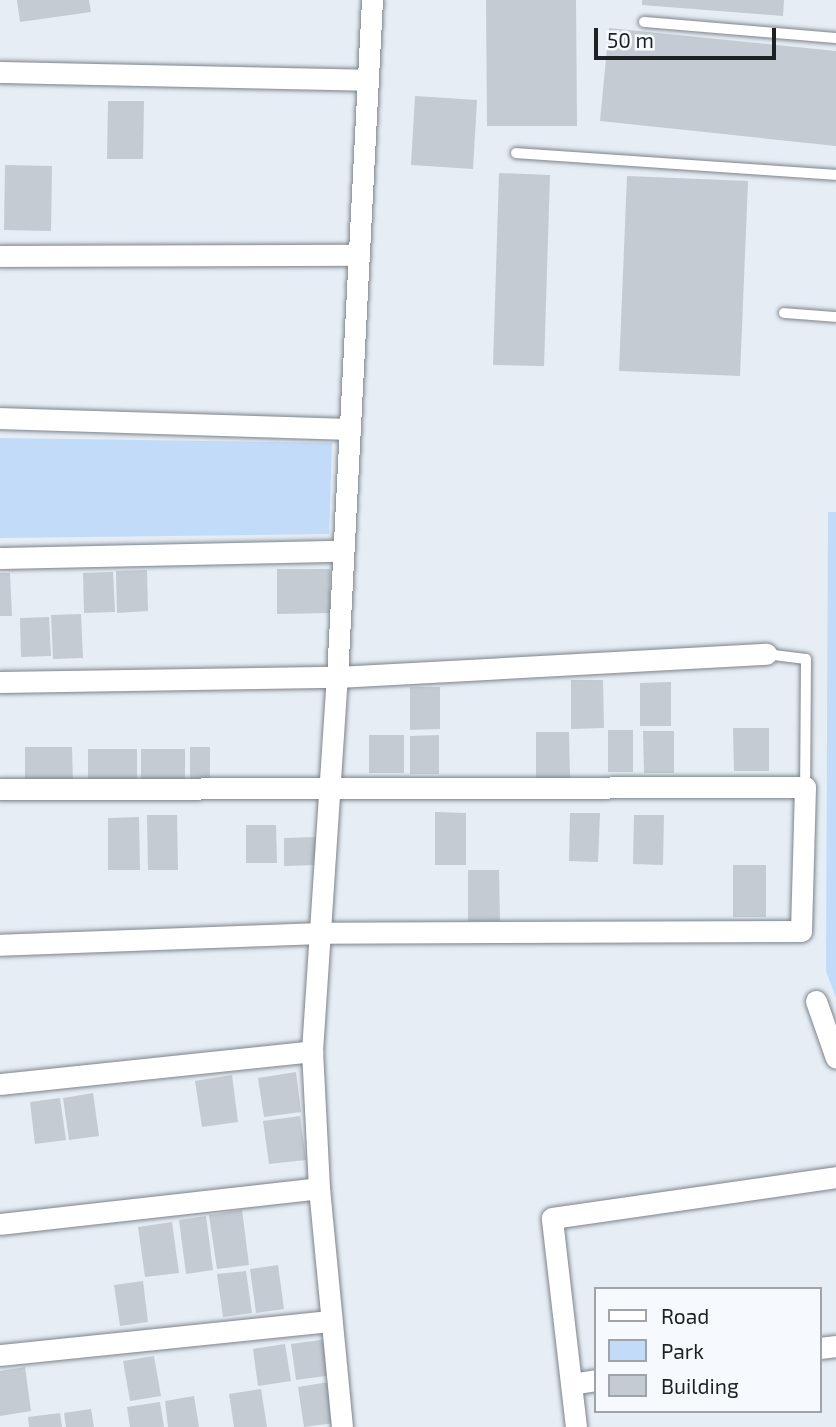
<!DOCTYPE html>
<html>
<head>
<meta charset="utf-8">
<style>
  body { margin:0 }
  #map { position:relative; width:836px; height:1427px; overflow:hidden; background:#e6edf5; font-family:"Exo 2",sans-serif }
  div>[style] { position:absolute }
  .green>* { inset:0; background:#c2dbf9 }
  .building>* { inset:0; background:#c4cbd3 }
  .roads { filter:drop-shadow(0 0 2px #7d838a) drop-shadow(0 0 2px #7d838a) }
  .service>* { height:10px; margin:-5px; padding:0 5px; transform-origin:5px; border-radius:5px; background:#fff }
  .minor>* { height:21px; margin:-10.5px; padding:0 10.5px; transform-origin:10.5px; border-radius:10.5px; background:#fff }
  span { translate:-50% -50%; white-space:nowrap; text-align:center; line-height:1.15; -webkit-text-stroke:7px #f6faff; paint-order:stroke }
  .legend { position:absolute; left:594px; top:1287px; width:228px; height:126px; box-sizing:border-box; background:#f6faff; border:2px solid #a0a3a7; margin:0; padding:9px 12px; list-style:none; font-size:21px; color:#1e2124 }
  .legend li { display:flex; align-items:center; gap:14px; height:35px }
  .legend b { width:35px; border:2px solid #a0a3a7 }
  .scale { position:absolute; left:594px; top:28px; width:182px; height:32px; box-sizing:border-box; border:4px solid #1e2124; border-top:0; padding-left:9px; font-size:21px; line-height:24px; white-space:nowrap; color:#1e2124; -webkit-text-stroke:5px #f6faff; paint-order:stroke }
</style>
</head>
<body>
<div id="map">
  <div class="green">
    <div style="clip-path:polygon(0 438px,332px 443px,329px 534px,0 538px)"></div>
    <div style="clip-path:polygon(828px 512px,836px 512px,836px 998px,826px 971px)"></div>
  </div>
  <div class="building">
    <div style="clip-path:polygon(17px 0,89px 0,91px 12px,20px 22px)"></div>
    <div style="clip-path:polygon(486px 0,576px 0,577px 126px,487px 126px)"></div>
    <div style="clip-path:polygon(642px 0,784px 0,783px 16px,642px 5px)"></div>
    <div style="clip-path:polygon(609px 28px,836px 51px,836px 146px,600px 121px)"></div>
    <div style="clip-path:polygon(415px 96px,477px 100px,473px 169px,411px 165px)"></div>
    <div style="clip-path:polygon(108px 101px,144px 101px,143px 159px,107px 159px)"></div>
    <div style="clip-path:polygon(5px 165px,52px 166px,51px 231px,4px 230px)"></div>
    <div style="clip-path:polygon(499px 173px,550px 175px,544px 366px,493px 365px)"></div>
    <div style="clip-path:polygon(627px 176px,748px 181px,740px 376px,619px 371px)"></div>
    <div style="clip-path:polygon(277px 569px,330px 569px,330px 613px,277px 614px)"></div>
    <div style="clip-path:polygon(147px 570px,148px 611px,117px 613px,116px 571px)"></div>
    <div style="clip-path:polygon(113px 572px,115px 612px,84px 613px,83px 573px)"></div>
    <div style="clip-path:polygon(0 573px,10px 573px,12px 616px,0 616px)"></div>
    <div style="clip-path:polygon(81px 614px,83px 658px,53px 659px,51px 615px)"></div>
    <div style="clip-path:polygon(49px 617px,51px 656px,21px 657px,20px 618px)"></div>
    <div style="clip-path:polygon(571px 680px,603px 680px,604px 728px,571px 729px)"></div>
    <div style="clip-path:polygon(671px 682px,671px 726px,640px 726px,640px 683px)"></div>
    <div style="clip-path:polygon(410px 687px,440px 687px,440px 729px,410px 730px)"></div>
    <div style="clip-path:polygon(733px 728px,769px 728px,769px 771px,734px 771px)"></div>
    <div style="clip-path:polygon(608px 730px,633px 730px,633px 772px,608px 772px)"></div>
    <div style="clip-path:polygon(643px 731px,674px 731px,674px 773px,644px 773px)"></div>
    <div style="clip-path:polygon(536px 732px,569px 732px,570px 779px,536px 779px)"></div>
    <div style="clip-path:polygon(369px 735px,404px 735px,404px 773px,369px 773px)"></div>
    <div style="clip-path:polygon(439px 735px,439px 774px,410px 774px,410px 736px)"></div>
    <div style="clip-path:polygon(25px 747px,72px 747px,73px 783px,25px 783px)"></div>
    <div style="clip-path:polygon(190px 747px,210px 747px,210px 781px,190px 781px)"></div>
    <div style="clip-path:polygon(88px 749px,137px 749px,137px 781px,88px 781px)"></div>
    <div style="clip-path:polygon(141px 749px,185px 749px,185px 781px,141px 781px)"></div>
    <div style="clip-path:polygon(435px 812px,466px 813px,466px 865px,435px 865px)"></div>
    <div style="clip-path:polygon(570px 813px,600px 813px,598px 862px,569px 861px)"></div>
    <div style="clip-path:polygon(147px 815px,177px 815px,178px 870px,148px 870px)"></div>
    <div style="clip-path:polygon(634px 815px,664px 815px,663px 865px,633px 864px)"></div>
    <div style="clip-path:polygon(139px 817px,140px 870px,108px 870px,108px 818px)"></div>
    <div style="clip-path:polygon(246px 825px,276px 825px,277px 863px,246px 863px)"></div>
    <div style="clip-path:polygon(317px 837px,318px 865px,284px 866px,284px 838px)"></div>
    <div style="clip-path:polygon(733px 865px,766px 865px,766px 917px,733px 917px)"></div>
    <div style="clip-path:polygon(468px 870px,499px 870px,500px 921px,468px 921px)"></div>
    <div style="clip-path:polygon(296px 1072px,301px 1112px,264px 1117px,258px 1078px)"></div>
    <div style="clip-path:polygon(232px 1075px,238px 1122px,202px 1127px,195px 1081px)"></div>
    <div style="clip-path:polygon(93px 1093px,99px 1136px,69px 1140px,63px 1098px)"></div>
    <div style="clip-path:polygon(60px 1098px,66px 1140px,35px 1144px,30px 1102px)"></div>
    <div style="clip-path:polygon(300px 1116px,306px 1160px,269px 1164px,263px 1121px)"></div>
    <div style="clip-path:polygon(242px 1210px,249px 1265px,217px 1269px,209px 1215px)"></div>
    <div style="clip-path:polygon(206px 1216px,213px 1270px,186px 1274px,179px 1220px)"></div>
    <div style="clip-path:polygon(172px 1222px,179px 1273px,145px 1277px,138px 1227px)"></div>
    <div style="clip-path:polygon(278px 1265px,284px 1309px,256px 1313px,250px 1269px)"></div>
    <div style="clip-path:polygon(246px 1271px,252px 1313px,223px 1317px,217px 1274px)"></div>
    <div style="clip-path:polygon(143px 1281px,148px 1322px,120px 1326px,114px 1285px)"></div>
    <div style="clip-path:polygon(327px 1339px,332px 1375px,296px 1380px,291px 1344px)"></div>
    <div style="clip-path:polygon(285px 1344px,291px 1381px,258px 1386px,253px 1349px)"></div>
    <div style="clip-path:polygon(154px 1356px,161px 1396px,130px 1401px,123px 1361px)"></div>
    <div style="clip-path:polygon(25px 1367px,31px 1411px,0 1416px,0 1371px)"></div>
    <div style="clip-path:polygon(329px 1382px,335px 1423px,304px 1427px,298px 1387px)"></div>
    <div style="clip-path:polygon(261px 1389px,267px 1427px,234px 1427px,229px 1394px)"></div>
    <div style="clip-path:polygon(194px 1396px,199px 1427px,168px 1427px,165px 1401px)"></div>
    <div style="clip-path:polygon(160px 1402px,164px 1427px,130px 1427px,127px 1407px)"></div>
    <div style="clip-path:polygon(91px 1409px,94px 1427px,66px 1427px,64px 1413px)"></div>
    <div style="clip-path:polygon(60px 1413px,62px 1427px,29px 1427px,28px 1417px)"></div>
  </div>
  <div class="roads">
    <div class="service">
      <div style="left:644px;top:22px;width:193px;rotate:4.8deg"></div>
      <div style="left:516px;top:153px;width:321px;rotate:3.9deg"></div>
      <div style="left:784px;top:313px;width:52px;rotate:4.4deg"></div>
      <div style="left:766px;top:654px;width:40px;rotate:7.1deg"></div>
      <div style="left:806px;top:659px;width:128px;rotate:90.4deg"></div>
    </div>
    <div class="minor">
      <div style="left:0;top:72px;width:367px;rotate:1.2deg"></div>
      <div style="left:0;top:256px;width:358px;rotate:-0.2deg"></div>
      <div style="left:0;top:418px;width:348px;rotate:1.8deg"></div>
      <div style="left:0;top:558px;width:342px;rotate:-1.2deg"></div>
      <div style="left:0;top:682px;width:337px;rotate:-0.9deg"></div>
      <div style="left:337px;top:677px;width:430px;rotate:-3.1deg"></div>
      <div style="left:0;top:789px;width:805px;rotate:-0.14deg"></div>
      <div style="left:805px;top:787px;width:144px;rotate:91.6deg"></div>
      <div style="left:801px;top:931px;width:480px;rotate:179.8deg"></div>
      <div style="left:321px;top:933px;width:321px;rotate:177.9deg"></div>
      <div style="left:816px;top:1001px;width:60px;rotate:70.7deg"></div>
      <div style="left:0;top:1084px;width:314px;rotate:-6deg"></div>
      <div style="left:0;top:1224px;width:321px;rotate:-6.4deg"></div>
      <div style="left:820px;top:1348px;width:16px;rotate:-7deg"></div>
      <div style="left:0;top:1355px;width:333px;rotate:-5.9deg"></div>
      <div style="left:571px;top:1384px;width:25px;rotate:-9deg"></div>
      <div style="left:342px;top:1427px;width:240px;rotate:-95.5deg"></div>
      <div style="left:319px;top:1188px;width:137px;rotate:-92.9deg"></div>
      <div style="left:312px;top:1051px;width:375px;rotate:-86.2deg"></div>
      <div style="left:337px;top:677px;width:678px;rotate:-87.04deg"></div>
      <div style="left:576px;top:1427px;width:210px;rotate:-96.6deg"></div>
      <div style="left:552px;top:1218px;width:287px;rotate:-8.2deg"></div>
    </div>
  </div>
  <ul class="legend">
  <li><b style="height:9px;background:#fff"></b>Road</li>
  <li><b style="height:19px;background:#c2dbf9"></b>Park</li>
  <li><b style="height:19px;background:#c4cbd3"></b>Building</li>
  </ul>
  <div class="scale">50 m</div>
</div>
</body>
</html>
